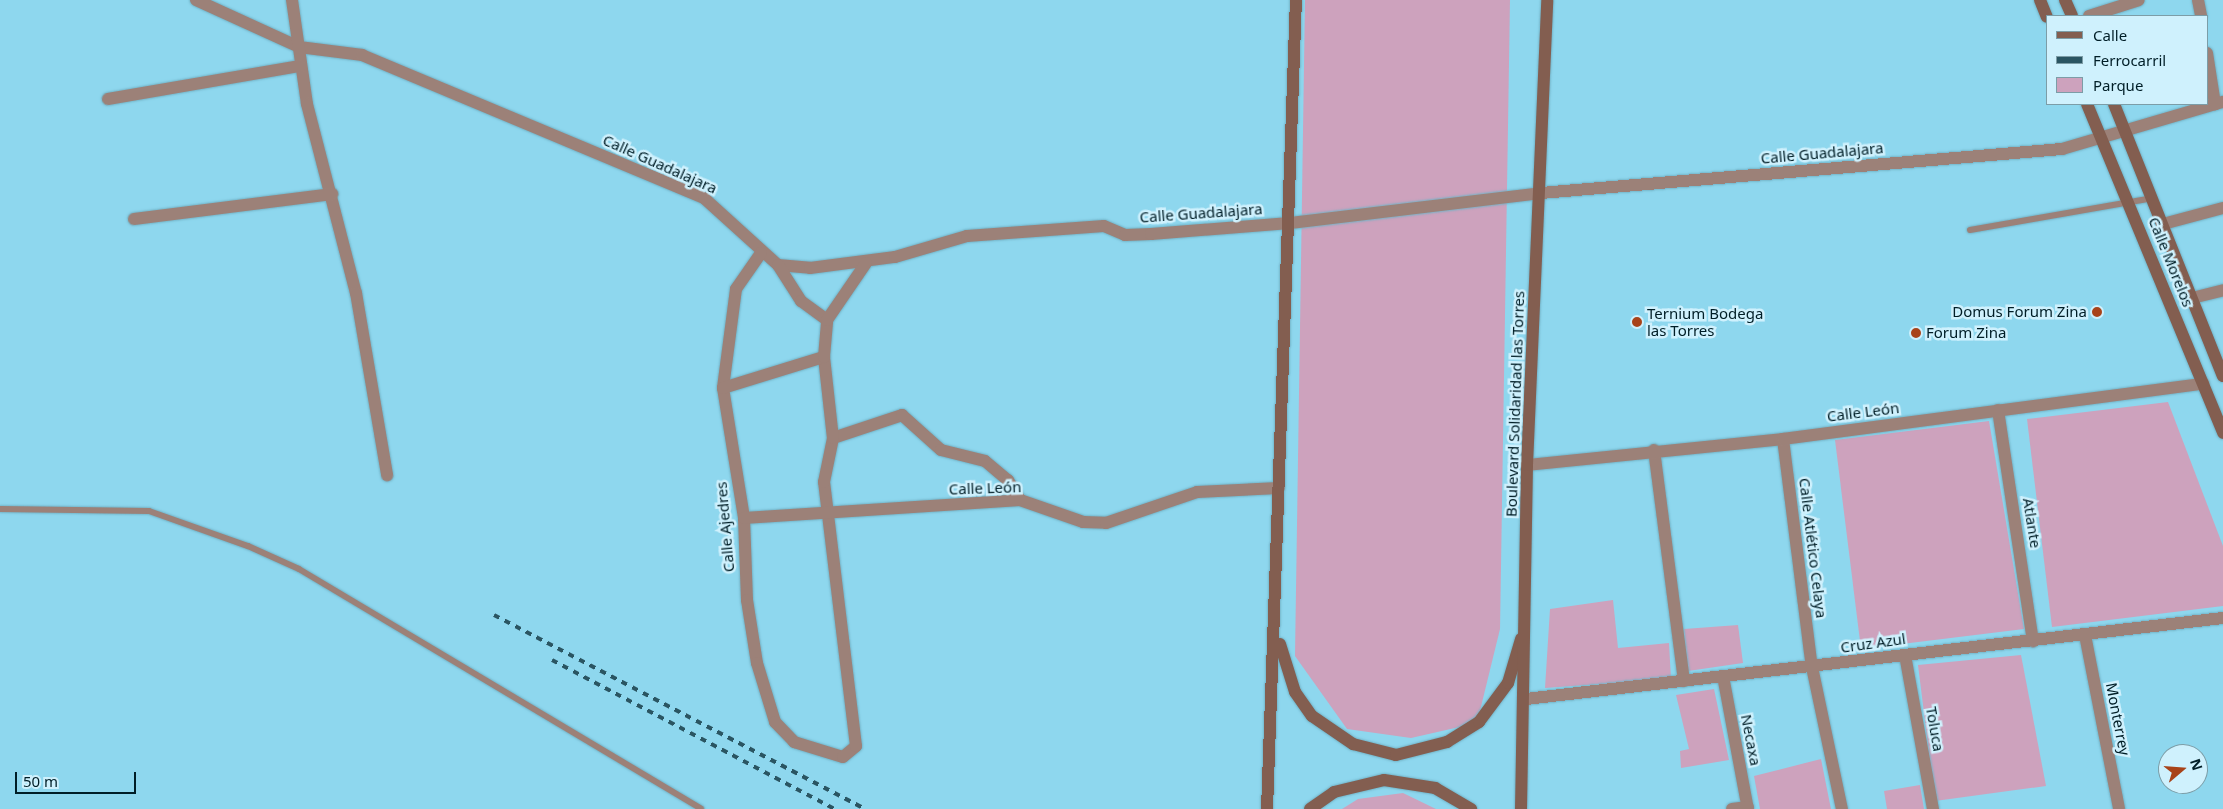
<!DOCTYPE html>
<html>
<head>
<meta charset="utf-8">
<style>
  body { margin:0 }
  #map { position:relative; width:2223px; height:809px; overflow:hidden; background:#8ed7ee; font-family:"Noto Sans",sans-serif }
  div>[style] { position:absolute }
  .green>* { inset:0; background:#cda2bd }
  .roads { filter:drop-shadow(0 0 1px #72b2c6) drop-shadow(0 0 1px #72b2c6) }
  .lane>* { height:6px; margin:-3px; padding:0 3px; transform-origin:3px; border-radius:3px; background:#9c8178 }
  .street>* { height:12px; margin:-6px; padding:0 6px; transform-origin:6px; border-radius:6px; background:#9c8178 }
  .secondary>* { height:12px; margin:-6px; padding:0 6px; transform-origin:6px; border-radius:6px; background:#835e50 }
  .rail>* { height:4px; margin-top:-2px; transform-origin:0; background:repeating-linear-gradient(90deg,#2a5562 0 6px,transparent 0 12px) }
  .dots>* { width:14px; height:14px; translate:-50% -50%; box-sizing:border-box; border:2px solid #cff1fd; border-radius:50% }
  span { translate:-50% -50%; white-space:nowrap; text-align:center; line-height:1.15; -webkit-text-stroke:5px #cff1fd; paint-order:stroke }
  .street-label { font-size:15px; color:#001e27 }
  .poi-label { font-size:15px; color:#001e27 }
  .right { translate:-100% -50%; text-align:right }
  .left { translate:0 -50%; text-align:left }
  .legend { position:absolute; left:2046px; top:15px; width:162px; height:90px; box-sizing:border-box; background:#cff1fd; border:1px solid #7c9da7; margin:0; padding:6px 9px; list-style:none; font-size:15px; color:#001e27 }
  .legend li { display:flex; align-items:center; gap:10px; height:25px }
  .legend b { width:25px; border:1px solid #7c9da7 }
  .north { position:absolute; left:2158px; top:744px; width:50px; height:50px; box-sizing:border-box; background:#cff1fd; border:1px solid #7c9da7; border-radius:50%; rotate:72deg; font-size:14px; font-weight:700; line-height:20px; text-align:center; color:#001e27 }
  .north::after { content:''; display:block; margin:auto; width:18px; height:22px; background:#a84319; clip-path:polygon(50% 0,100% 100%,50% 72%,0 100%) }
  .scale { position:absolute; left:15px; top:772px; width:121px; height:22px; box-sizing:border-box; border:2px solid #001e27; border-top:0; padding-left:6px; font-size:15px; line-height:18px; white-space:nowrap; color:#001e27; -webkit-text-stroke:4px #cff1fd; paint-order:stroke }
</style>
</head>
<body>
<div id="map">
  <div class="green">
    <div style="clip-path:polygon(1305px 0,1510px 0,1500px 629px,1477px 723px,1411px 738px,1347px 729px,1295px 656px)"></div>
    <div style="clip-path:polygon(2168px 402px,2223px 546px,2223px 606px,2052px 627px,2027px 419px)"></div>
    <div style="clip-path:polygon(1989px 421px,2024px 629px,1861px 649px,1835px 440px)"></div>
    <div style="clip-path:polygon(1613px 600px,1618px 648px,1669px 643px,1671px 679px,1545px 688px,1550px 609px)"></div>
    <div style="clip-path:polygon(1738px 625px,1743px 663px,1688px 671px,1684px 629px)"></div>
    <div style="clip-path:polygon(2021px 655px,2046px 786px,1935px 801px,1918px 665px)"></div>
    <div style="clip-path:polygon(1714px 689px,1729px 760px,1681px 768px,1680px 751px,1689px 749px,1676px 695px)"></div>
    <div style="clip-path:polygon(1821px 759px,1831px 809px,1760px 809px,1754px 776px)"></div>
    <div style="clip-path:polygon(1920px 785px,1924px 809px,1887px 809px,1884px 791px)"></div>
    <div style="clip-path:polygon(1403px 793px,1436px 809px,1342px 809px,1358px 799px)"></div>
  </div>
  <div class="roads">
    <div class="lane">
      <div style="left:1970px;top:230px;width:186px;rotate:-9.9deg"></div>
      <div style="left:0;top:509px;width:149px;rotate:0.8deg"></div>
      <div style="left:149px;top:511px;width:105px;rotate:19.5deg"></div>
      <div style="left:248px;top:546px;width:56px;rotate:24.3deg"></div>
      <div style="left:299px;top:569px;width:468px;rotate:30.8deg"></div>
    </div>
    <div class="street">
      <div style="left:196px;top:0;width:113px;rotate:24.5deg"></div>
      <div style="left:299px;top:47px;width:64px;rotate:7.2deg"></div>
      <div style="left:362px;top:55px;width:371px;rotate:22.7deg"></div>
      <div style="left:704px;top:198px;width:100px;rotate:42.2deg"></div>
      <div style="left:778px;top:265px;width:32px;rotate:5deg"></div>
      <div style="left:810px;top:268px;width:86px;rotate:-7.4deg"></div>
      <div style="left:895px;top:257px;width:75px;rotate:-16.3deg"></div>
      <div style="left:967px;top:236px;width:137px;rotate:-4.2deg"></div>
      <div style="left:1104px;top:226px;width:23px;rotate:23deg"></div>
      <div style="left:1125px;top:235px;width:26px;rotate:-2deg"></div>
      <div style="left:1151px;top:234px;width:139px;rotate:-4.5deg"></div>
      <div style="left:1290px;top:223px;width:253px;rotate:-6.8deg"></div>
      <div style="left:1541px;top:193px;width:523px;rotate:-4.83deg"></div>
      <div style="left:2062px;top:149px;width:168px;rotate:-16.3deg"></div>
      <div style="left:292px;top:0;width:105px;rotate:81.8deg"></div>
      <div style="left:307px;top:104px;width:195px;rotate:75.5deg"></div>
      <div style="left:356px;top:293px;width:185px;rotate:80.3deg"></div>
      <div style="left:2198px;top:0;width:16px;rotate:79deg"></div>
      <div style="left:2089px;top:16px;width:52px;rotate:-17.7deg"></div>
      <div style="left:2207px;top:53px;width:52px;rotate:81.1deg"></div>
      <div style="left:108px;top:99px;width:195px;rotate:-9.8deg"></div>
      <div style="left:134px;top:219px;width:200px;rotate:-7.2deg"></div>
      <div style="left:2163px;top:224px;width:62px;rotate:-14.9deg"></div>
      <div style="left:761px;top:253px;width:44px;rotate:124.8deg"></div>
      <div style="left:736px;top:289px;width:100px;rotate:97.5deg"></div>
      <div style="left:723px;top:388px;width:132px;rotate:80.8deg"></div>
      <div style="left:744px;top:518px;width:82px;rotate:87.9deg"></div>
      <div style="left:747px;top:600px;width:64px;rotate:81deg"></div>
      <div style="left:757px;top:663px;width:62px;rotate:73deg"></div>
      <div style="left:775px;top:722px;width:28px;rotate:46deg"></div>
      <div style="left:794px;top:742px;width:51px;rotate:17deg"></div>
      <div style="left:843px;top:757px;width:17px;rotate:-40deg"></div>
      <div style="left:856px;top:746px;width:266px;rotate:-96.9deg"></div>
      <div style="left:824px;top:482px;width:45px;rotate:-78.4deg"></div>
      <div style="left:833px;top:438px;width:73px;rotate:-18.4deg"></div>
      <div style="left:902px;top:415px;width:52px;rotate:41.9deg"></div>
      <div style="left:941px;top:450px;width:45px;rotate:14deg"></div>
      <div style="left:985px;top:461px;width:30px;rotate:40deg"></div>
      <div style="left:1008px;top:480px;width:23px;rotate:59deg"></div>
      <div style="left:778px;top:265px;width:43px;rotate:57.4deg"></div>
      <div style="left:801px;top:301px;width:32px;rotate:36deg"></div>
      <div style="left:2192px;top:298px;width:32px;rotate:-14deg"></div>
      <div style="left:824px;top:357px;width:81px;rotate:83.7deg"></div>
      <div style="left:723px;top:388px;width:106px;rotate:-17.1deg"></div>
      <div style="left:824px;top:357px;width:37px;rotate:-85deg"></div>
      <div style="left:827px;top:320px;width:69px;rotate:-55.6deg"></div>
      <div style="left:1998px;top:410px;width:234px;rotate:81.4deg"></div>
      <div style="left:1783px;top:439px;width:230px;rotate:82.8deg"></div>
      <div style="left:1812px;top:667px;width:145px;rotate:78.1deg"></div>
      <div style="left:1654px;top:450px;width:233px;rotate:82.6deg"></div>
      <div style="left:1527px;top:465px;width:257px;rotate:-5.8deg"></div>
      <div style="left:1783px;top:439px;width:424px;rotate:-7.5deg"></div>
      <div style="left:744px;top:518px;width:277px;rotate:-3.7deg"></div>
      <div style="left:1020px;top:500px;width:67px;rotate:19.2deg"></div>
      <div style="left:1083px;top:522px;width:23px;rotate:2deg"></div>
      <div style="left:1106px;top:523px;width:96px;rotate:-18.8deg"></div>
      <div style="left:1197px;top:492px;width:82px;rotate:-2.8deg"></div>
      <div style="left:2085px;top:635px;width:177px;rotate:78.9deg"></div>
      <div style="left:1905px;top:655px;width:157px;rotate:79.7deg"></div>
      <div style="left:1723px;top:676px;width:135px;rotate:79.4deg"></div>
      <div style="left:1526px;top:699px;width:702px;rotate:-6.63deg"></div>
      <div style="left:1732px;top:809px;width:16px;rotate:-7deg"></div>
    </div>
    <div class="secondary">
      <div style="left:2040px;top:0;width:18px;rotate:68deg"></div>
      <div style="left:2065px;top:0;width:17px;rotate:66deg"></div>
      <div style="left:2087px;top:104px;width:356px;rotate:67.5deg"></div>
      <div style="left:2114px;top:104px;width:293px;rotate:68.2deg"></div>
      <div style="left:1280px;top:644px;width:50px;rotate:72.6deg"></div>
      <div style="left:1295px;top:692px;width:29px;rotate:55deg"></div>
      <div style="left:1312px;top:716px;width:50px;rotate:34.3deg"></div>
      <div style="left:1353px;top:744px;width:44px;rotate:14.3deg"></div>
      <div style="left:1396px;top:755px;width:53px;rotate:-14.3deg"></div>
      <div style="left:1447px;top:742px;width:38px;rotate:-32deg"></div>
      <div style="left:1479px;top:722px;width:49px;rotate:-53.4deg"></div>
      <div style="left:1508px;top:683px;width:46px;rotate:-73.5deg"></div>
      <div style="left:1267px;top:809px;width:810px;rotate:-87.95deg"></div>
      <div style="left:1310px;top:809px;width:29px;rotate:-35deg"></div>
      <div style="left:1334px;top:792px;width:51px;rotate:-13.5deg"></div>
      <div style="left:1384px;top:780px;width:52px;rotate:8.9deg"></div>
      <div style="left:1435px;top:788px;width:42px;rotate:30.3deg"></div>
      <div style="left:1521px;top:809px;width:344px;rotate:-89deg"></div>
      <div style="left:1527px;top:465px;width:465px;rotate:-87.5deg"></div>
    </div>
  </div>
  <div class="rail">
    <div style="left:494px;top:615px;width:419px;rotate:27.6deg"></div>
    <div style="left:552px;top:660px;width:320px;rotate:27.8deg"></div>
  </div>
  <div class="dots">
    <div style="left:2097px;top:312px;background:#a84319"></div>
    <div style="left:1637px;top:322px;background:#a84319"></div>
    <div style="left:1916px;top:333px;background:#a84319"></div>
  </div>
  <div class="street-label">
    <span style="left:1822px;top:153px;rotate:-5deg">Calle Guadalajara</span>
    <span style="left:660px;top:164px;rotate:24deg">Calle Guadalajara</span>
    <span style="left:1201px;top:213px;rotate:-4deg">Calle Guadalajara</span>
    <span style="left:2171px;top:262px;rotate:68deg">Calle Morelos</span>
    <span style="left:1515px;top:404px;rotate:-88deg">Boulevard Solidaridad las Torres</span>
    <span style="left:1863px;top:412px;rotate:-7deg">Calle León</span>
    <span style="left:985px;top:488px;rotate:-2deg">Calle León</span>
    <span style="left:2032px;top:523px;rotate:81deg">Atlante</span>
    <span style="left:725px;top:527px;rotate:-95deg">Calle Ajedres</span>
    <span style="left:1813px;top:548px;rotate:83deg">Calle Atlético Celaya</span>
    <span style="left:1873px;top:643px;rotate:-8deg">Cruz Azul</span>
    <span style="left:2118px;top:719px;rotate:79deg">Monterrey</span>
    <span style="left:1935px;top:729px;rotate:80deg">Toluca</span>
    <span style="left:1751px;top:740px;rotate:79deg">Necaxa</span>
  </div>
  <div class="poi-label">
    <span class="right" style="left:2087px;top:312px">Domus Forum Zina</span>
    <span class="left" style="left:1647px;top:322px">Ternium Bodega<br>las Torres</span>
    <span class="left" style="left:1926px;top:333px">Forum Zina</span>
  </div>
  <ul class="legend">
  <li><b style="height:6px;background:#835e50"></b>Calle</li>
  <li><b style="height:6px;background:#2a5562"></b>Ferrocarril</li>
  <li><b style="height:14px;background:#cda2bd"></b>Parque</li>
  </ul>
  <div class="north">N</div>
  <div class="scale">50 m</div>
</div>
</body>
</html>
